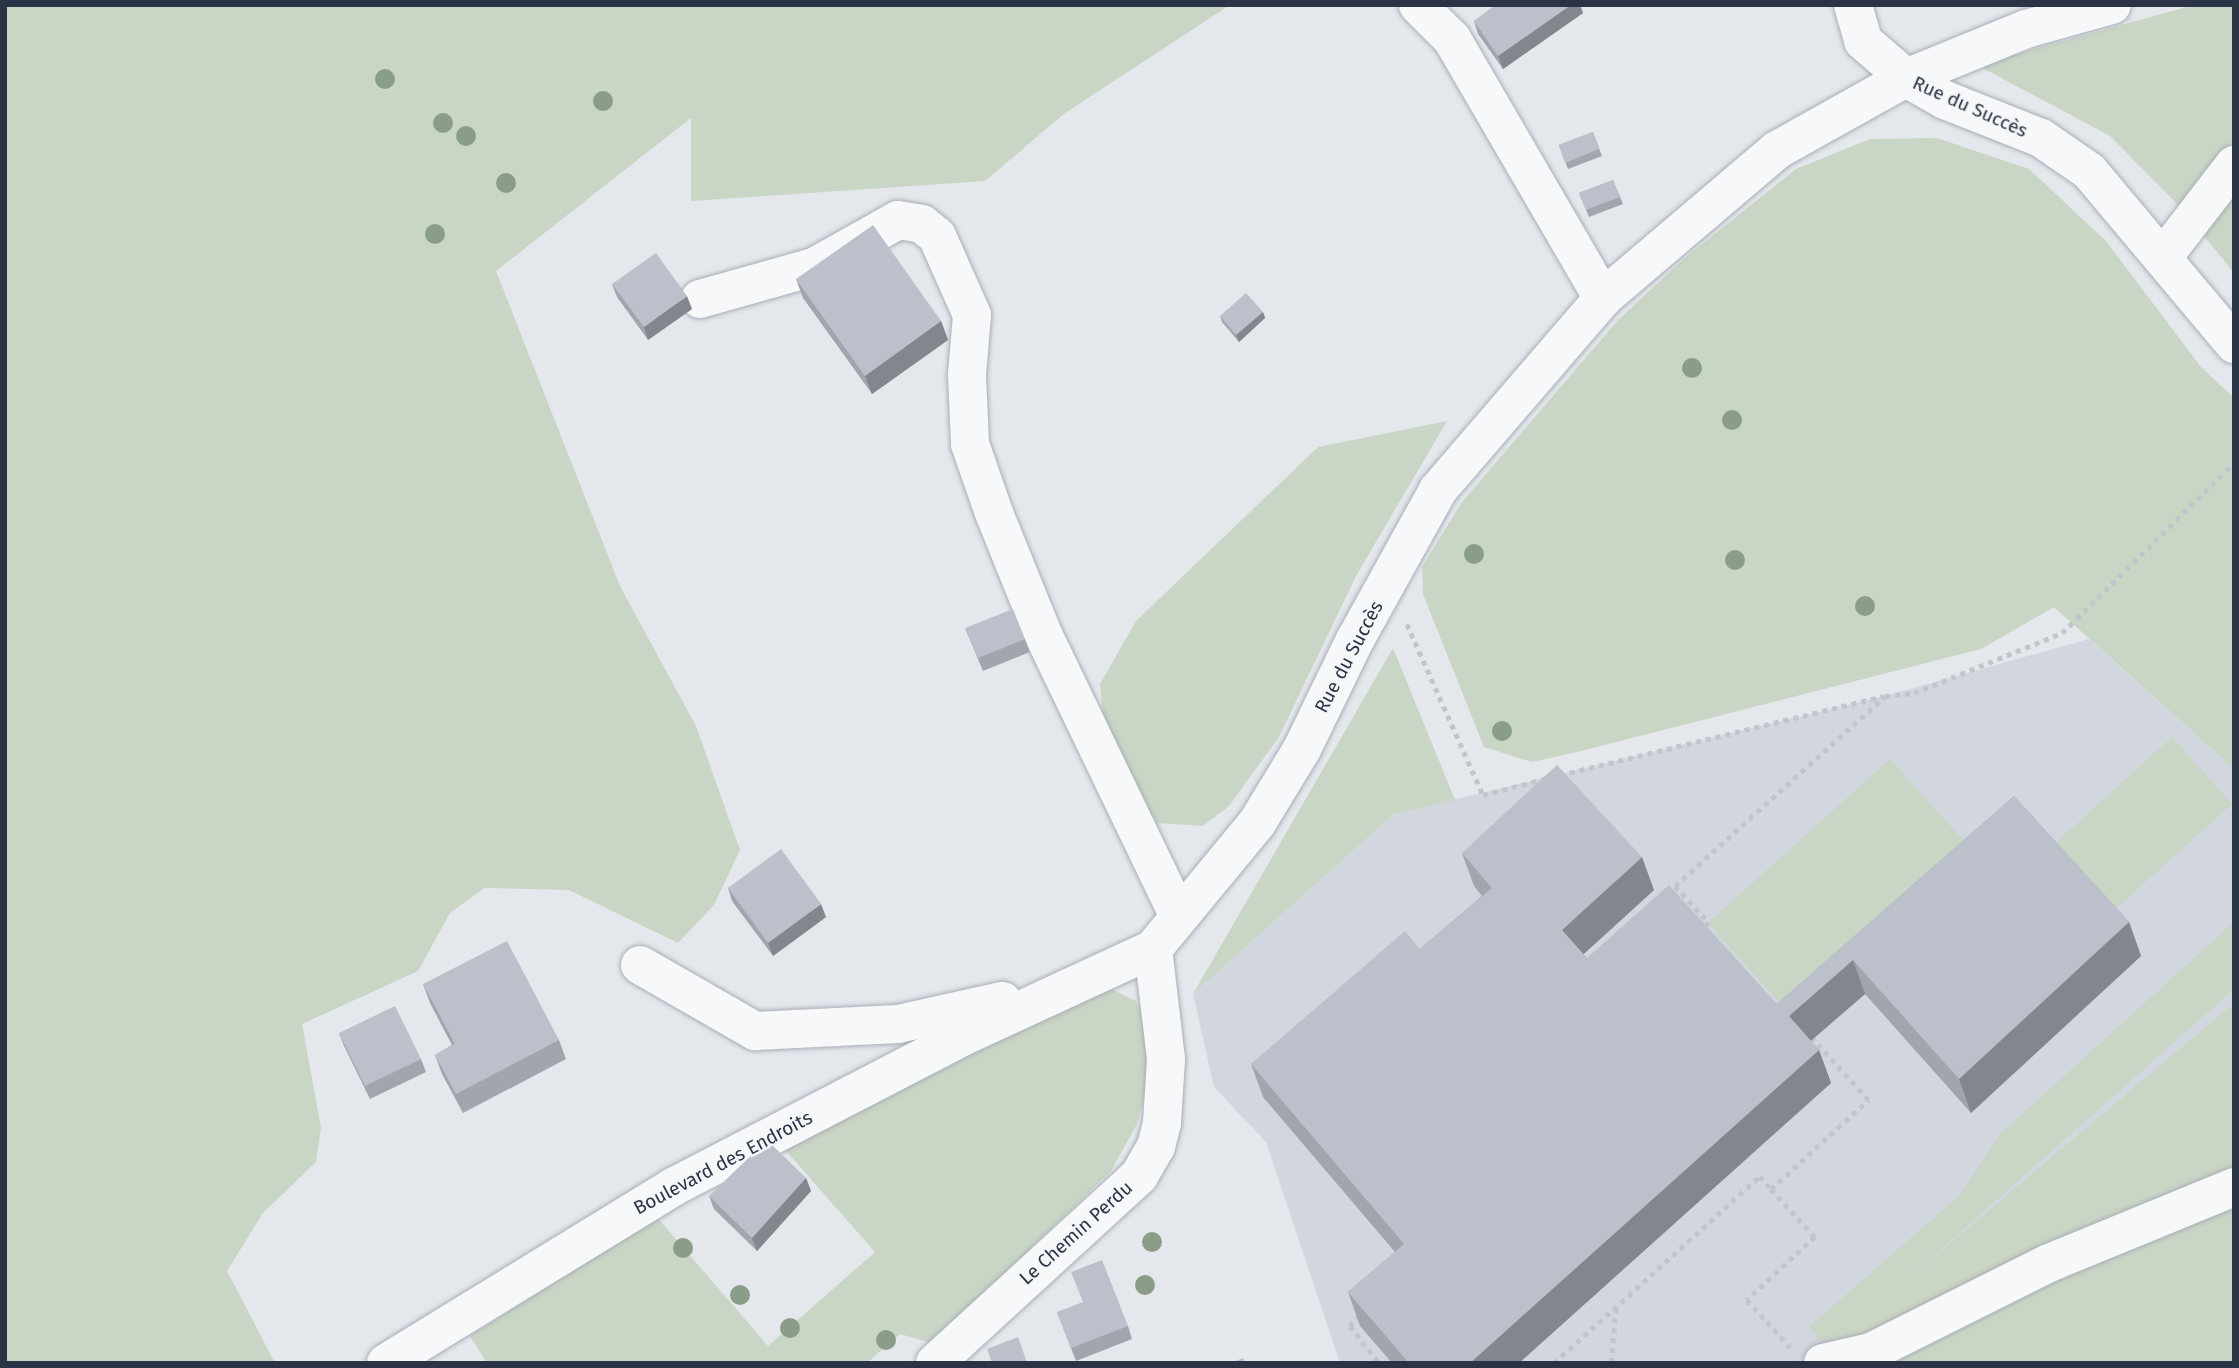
<!DOCTYPE html>
<html>
<head>
<meta charset="utf-8">
<style>
  body { margin:0 }
  #map { position:relative; width:2239px; height:1368px; overflow:hidden; background:#e4e7ec; font-family:"Fira Sans",sans-serif }
  div>[style] { position:absolute }
  .built>* { inset:0; background:#d2d6de }
  .green>* { inset:0; background:#c9d6c5 }
  .path>* { height:4.5px; margin-top:-2.25px; transform-origin:0; background:repeating-linear-gradient(90deg,#c2c5cb 0 5px,transparent 0 10px) }
  .roads { filter:drop-shadow(0 0 2px #a9aeb7) drop-shadow(0 0 2px #a9aeb7) }
  .minor>* { height:38px; margin:-19px; padding:0 19px; transform-origin:19px; border-radius:19px; background:#f7f8fa }
  .trees>* { width:20px; height:20px; margin:-10px; border-radius:50%; background:#899d89 }
  .wall>* { inset:0; background:#a1a5ae }
  .shaded-wall>* { inset:0; background:#83868d }
  .building>* { inset:0; background:#bbc0ca }
  span { translate:-50% -50%; white-space:nowrap; text-align:center; line-height:1.15; -webkit-text-stroke:5px #f4f6f9; paint-order:stroke }
  .street-label { font-size:19px; color:#2b3445 }
  .frame { position:absolute; inset:0; border:7px solid #2b3445; pointer-events:none }
</style>
</head>
<body>
<div id="map">
  <div class="built">
    <div style="clip-path:polygon(2089px 639px,2234px 769px,2234px 1003px,1812px 1363px,1340px 1363px,1266px 1142px,1214px 1087px,1193px 994px,1394px 814px,1885px 696px)"></div>
  </div>
  <div class="green">
    <div style="clip-path:polygon(5px 5px,1230px 5px,1065px 113px,985px 181px,691px 201px,691px 118px,496px 271px,620px 586px,696px 726px,740px 850px,714px 905px,678px 943px,569px 890px,484px 888px,450px 913px,418px 971px,302px 1024px,321px 1128px,316px 1162px,263px 1213px,227px 1271px,275px 1363px,5px 1363px)"></div>
    <div style="clip-path:polygon(2194px 5px,2234px 5px,2234px 273px,2183px 210px,2110px 136px,1977px 65px)"></div>
    <div style="clip-path:polygon(1937px 138px,2029px 169px,2106px 241px,2201px 367px,2234px 398px,2234px 769px,2054px 607px,1981px 649px,1577px 752px,1532px 762px,1484px 747px,1423px 594px,1422px 567px,1462px 502px,1618px 320px,1686px 257px,1796px 169px,1870px 139px)"></div>
    <div style="clip-path:polygon(1447px 421px,1356px 576px,1279px 737px,1229px 806px,1203px 826px,1157px 823px,1107px 752px,1100px 684px,1136px 621px,1318px 447px)"></div>
    <div style="clip-path:polygon(1393px 648px,1455px 800px,1394px 814px,1193px 994px)"></div>
    <div style="clip-path:polygon(2172px 737px,2232px 804px,2111px 913px,2051px 847px)"></div>
    <div style="clip-path:polygon(1890px 759px,1985px 864px,1802px 1028px,1708px 923px)"></div>
    <div style="clip-path:polygon(2234px 922px,2234px 989px,1902px 1284px,2234px 1003px,2234px 1363px,1809px 1363px,1827px 1348px,1809px 1327px,1961px 1194px,2001px 1133px)"></div>
    <div style="clip-path:polygon(1109px 988px,1136px 1001px,1148px 1031px,1152px 1067px,1137px 1124px,1111px 1171px,946px 1331px,928px 1342px,900px 1334px,867px 1363px,487px 1363px,470px 1336px,656px 1216px,768px 1346px,875px 1252px,780px 1144px)"></div>
  </div>
  <div class="path">
    <div style="left:569px;top:5px;width:8px"></div>
    <div style="left:1407px;top:624px;width:187px;rotate:66deg"></div>
    <div style="left:1483px;top:795px;width:63px;rotate:-14.7deg"></div>
    <div style="left:1560px;top:775px;width:334px;rotate:-13.7deg"></div>
    <div style="left:1885px;top:696px;width:29px;rotate:-6deg"></div>
    <div style="left:1914px;top:693px;width:160px;rotate:-22.1deg"></div>
    <div style="left:2062px;top:633px;width:242px;rotate:-44.7deg"></div>
    <div style="left:1675px;top:886px;width:50px;rotate:47.4deg"></div>
    <div style="left:1709px;top:923px;width:7px;rotate:135deg"></div>
    <div style="left:1675px;top:886px;width:282px;rotate:-42.1deg"></div>
    <div style="left:1771px;top:1189px;width:65px;rotate:47.5deg"></div>
    <div style="left:1815px;top:1237px;width:93px;rotate:137.2deg"></div>
    <div style="left:1747px;top:1300px;width:64px;rotate:47.5deg"></div>
    <div style="left:1361px;top:1316px;width:15px;rotate:138deg"></div>
    <div style="left:1350px;top:1326px;width:47px;rotate:51.9deg"></div>
    <div style="left:1554px;top:1363px;width:278px;rotate:-42.2deg"></div>
    <div style="left:1760px;top:1176px;width:17px;rotate:50deg"></div>
    <div style="left:1771px;top:1189px;width:132px;rotate:-42.5deg"></div>
    <div style="left:1868px;top:1100px;width:88px;rotate:-132.2deg"></div>
    <div style="left:1611px;top:1363px;width:56px;rotate:-84.9deg"></div>
  </div>
  <div class="roads">
    <div class="minor">
      <div style="left:1418px;top:5px;width:48px;rotate:45deg"></div>
      <div style="left:1452px;top:39px;width:300px;rotate:59.8deg"></div>
      <div style="left:1853px;top:5px;width:37px;rotate:74deg"></div>
      <div style="left:1863px;top:41px;width:57px;rotate:40.7deg"></div>
      <div style="left:1906px;top:78px;width:45px;rotate:29.4deg"></div>
      <div style="left:1945px;top:100px;width:103px;rotate:21.6deg"></div>
      <div style="left:2041px;top:138px;width:58px;rotate:34.5deg"></div>
      <div style="left:2089px;top:171px;width:226px;rotate:50deg"></div>
      <div style="left:2164px;top:256px;width:115px;rotate:-52.4deg"></div>
      <div style="left:700px;top:299px;width:118px;rotate:-15.7deg"></div>
      <div style="left:814px;top:267px;width:96px;rotate:-29.2deg"></div>
      <div style="left:898px;top:220px;width:24px;rotate:9deg"></div>
      <div style="left:922px;top:224px;width:19px;rotate:39deg"></div>
      <div style="left:937px;top:236px;width:86px;rotate:66.1deg"></div>
      <div style="left:972px;top:315px;width:60px;rotate:94.8deg"></div>
      <div style="left:967px;top:375px;width:69px;rotate:87.5deg"></div>
      <div style="left:970px;top:444px;width:73px;rotate:70.8deg"></div>
      <div style="left:994px;top:513px;width:128px;rotate:68deg"></div>
      <div style="left:1042px;top:632px;width:314px;rotate:64.3deg"></div>
      <div style="left:640px;top:965px;width:133px;rotate:29.9deg"></div>
      <div style="left:755px;top:1031px;width:143px;rotate:-2.8deg"></div>
      <div style="left:898px;top:1024px;width:107px;rotate:-12.5deg"></div>
      <div style="left:386px;top:1363px;width:337px;rotate:-31.5deg"></div>
      <div style="left:673px;top:1187px;width:323px;rotate:-27.4deg"></div>
      <div style="left:960px;top:1038px;width:213px;rotate:-24.8deg"></div>
      <div style="left:1153px;top:949px;width:163px;rotate:-50.5deg"></div>
      <div style="left:1257px;top:823px;width:87px;rotate:-58.7deg"></div>
      <div style="left:1302px;top:749px;width:121px;rotate:-64.1deg"></div>
      <div style="left:1355px;top:640px;width:171px;rotate:-61deg"></div>
      <div style="left:1438px;top:490px;width:253px;rotate:-49.3deg"></div>
      <div style="left:1603px;top:298px;width:228px;rotate:-40.4deg"></div>
      <div style="left:1777px;top:150px;width:148px;rotate:-29.2deg"></div>
      <div style="left:1906px;top:78px;width:130px;rotate:-22.2deg"></div>
      <div style="left:2026px;top:29px;width:89px;rotate:-15.6deg"></div>
      <div style="left:935px;top:1363px;width:277px;rotate:-42.5deg"></div>
      <div style="left:1139px;top:1176px;width:34px;rotate:-60deg"></div>
      <div style="left:1156px;top:1147px;width:25px;rotate:-76deg"></div>
      <div style="left:1162px;top:1123px;width:64px;rotate:-86.4deg"></div>
      <div style="left:1166px;top:1059px;width:111px;rotate:-96.7deg"></div>
      <div style="left:1823px;top:1363px;width:49px;rotate:-12.9deg"></div>
      <div style="left:1871px;top:1352px;width:199px;rotate:-26.6deg"></div>
      <div style="left:2049px;top:1263px;width:200px;rotate:-22.3deg"></div>
    </div>
  </div>
  <div class="trees">
    <div style="left:385px;top:79px"></div>
    <div style="left:603px;top:101px"></div>
    <div style="left:443px;top:123px"></div>
    <div style="left:466px;top:136px"></div>
    <div style="left:506px;top:183px"></div>
    <div style="left:435px;top:234px"></div>
    <div style="left:1692px;top:368px"></div>
    <div style="left:1732px;top:420px"></div>
    <div style="left:1474px;top:554px"></div>
    <div style="left:1735px;top:560px"></div>
    <div style="left:1865px;top:606px"></div>
    <div style="left:1502px;top:731px"></div>
    <div style="left:1152px;top:1242px"></div>
    <div style="left:683px;top:1248px"></div>
    <div style="left:1145px;top:1285px"></div>
    <div style="left:740px;top:1295px"></div>
    <div style="left:790px;top:1328px"></div>
    <div style="left:886px;top:1340px"></div>
  </div>
  <div class="wall">
    <div style="clip-path:polygon(1496px 5px,1580px 5px,1583px 13px,1503px 69px,1478px 34px,1474px 21px)"></div>
    <div style="clip-path:polygon(1593px 132px,1602px 156px,1568px 169px,1559px 145px)"></div>
    <div style="clip-path:polygon(1613px 180px,1623px 204px,1589px 217px,1579px 193px)"></div>
    <div style="clip-path:polygon(796px 279px,941px 321px,948px 340px,872px 394px,803px 298px)"></div>
    <div style="clip-path:polygon(612px 284px,692px 309px,648px 340px,617px 297px)"></div>
    <div style="clip-path:polygon(1263px 312px,1265px 318px,1239px 342px,1222px 322px,1220px 316px)"></div>
    <div style="clip-path:polygon(965px 628px,1025px 639px,1030px 652px,983px 671px)"></div>
    <div style="clip-path:polygon(2014px 796px,2129px 922px,2141px 956px,1971px 1113px,1865px 994px,1811px 1041px,1819px 1050px,1831px 1083px,1519px 1363px,1392px 1363px,1360px 1326px,1348px 1292px,1395px 1252px,1263px 1097px,1251px 1064px,1420px 949px,1482px 896px,1474px 886px,1462px 853px,1654px 890px,1583px 954px,1587px 958px,1777px 1004px)"></div>
    <div style="clip-path:polygon(728px 888px,826px 917px,773px 956px,732px 901px)"></div>
    <div style="clip-path:polygon(423px 984px,559px 1040px,566px 1059px,463px 1113px,442px 1074px,435px 1055px,452px 1045px,430px 1003px)"></div>
    <div style="clip-path:polygon(339px 1033px,421px 1059px,426px 1072px,370px 1099px,344px 1046px)"></div>
    <div style="clip-path:polygon(806px 1178px,811px 1191px,757px 1251px,714px 1209px,709px 1196px)"></div>
    <div style="clip-path:polygon(1057px 1312px,1128px 1326px,1132px 1339px,1076px 1361px)"></div>
  </div>
  <div class="shaded-wall">
    <div style="clip-path:polygon(1571px 5px,1580px 5px,1583px 13px,1503px 69px,1498px 56px)"></div>
    <div style="clip-path:polygon(687px 296px,692px 309px,648px 340px,644px 327px)"></div>
    <div style="clip-path:polygon(1263px 312px,1265px 318px,1239px 342px,1236px 335px)"></div>
    <div style="clip-path:polygon(941px 321px,948px 340px,872px 394px,865px 376px)"></div>
    <div style="clip-path:polygon(1642px 857px,1654px 890px,1574px 963px,1562px 930px)"></div>
    <div style="clip-path:polygon(821px 904px,826px 917px,773px 956px,768px 943px)"></div>
    <div style="clip-path:polygon(2129px 922px,2141px 956px,1971px 1113px,1959px 1079px)"></div>
    <div style="clip-path:polygon(1853px 960px,1865px 994px,1801px 1049px,1789px 1016px)"></div>
    <div style="clip-path:polygon(1819px 1050px,1831px 1083px,1519px 1363px,1470px 1363px)"></div>
    <div style="clip-path:polygon(806px 1178px,811px 1191px,757px 1251px,752px 1238px)"></div>
  </div>
  <div class="building">
    <div style="clip-path:polygon(1496px 5px,1571px 5px,1498px 56px,1474px 21px)"></div>
    <div style="clip-path:polygon(1593px 132px,1599px 149px,1565px 163px,1559px 145px)"></div>
    <div style="clip-path:polygon(1613px 180px,1620px 197px,1586px 210px,1579px 193px)"></div>
    <div style="clip-path:polygon(873px 225px,941px 321px,865px 376px,796px 279px)"></div>
    <div style="clip-path:polygon(656px 253px,687px 296px,644px 327px,612px 284px)"></div>
    <div style="clip-path:polygon(1246px 293px,1263px 312px,1236px 335px,1220px 316px)"></div>
    <div style="clip-path:polygon(1013px 609px,1025px 639px,978px 658px,965px 628px)"></div>
    <div style="clip-path:polygon(1557px 765px,1642px 857px,1562px 930px,1587px 958px,1669px 885px,1777px 1004px,2014px 796px,2129px 922px,1959px 1079px,1853px 960px,1789px 1016px,1819px 1050px,1470px 1363px,1409px 1363px,1348px 1292px,1404px 1244px,1251px 1064px,1405px 931px,1420px 949px,1492px 888px,1462px 853px)"></div>
    <div style="clip-path:polygon(781px 849px,821px 904px,768px 943px,728px 888px)"></div>
    <div style="clip-path:polygon(507px 941px,559px 1040px,456px 1094px,435px 1055px,455px 1044px,423px 984px)"></div>
    <div style="clip-path:polygon(395px 1006px,421px 1059px,365px 1086px,339px 1033px)"></div>
    <div style="clip-path:polygon(767px 1140px,806px 1178px,752px 1238px,709px 1196px)"></div>
    <div style="clip-path:polygon(1102px 1260px,1128px 1326px,1071px 1348px,1057px 1312px,1083px 1302px,1071px 1272px)"></div>
    <div style="clip-path:polygon(1018px 1337px,1027px 1363px,992px 1363px,987px 1349px)"></div>
    <div style="clip-path:polygon(1243px 1358px,1245px 1363px,1231px 1363px)"></div>
  </div>
  <div class="street-label">
    <span style="left:1970px;top:107px;rotate:24deg">Rue du Succès</span>
    <span style="left:1349px;top:657px;rotate:-62deg">Rue du Succès</span>
    <span style="left:723px;top:1163px;rotate:-28deg">Boulevard des Endroits</span>
    <span style="left:1076px;top:1233px;rotate:-42deg">Le Chemin Perdu</span>
  </div>
  <div class="frame"></div>
</div>
</body>
</html>
